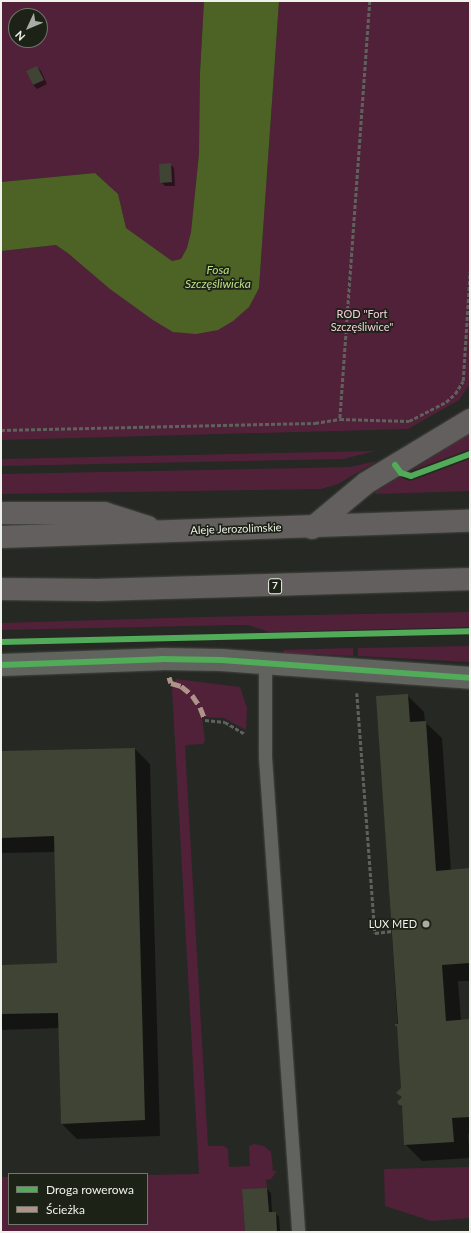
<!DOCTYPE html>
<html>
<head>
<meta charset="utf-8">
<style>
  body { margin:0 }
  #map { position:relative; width:471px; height:1233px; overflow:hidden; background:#262823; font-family:Lato,sans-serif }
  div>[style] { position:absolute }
  .green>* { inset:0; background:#512139 }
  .water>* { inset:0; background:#4d6326 }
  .shadow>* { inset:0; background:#0007 }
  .building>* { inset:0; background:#404434 }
  .path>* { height:2.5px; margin-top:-1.25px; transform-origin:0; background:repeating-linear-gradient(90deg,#5f615d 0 4px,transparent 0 6px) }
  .roads { filter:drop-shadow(0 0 1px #444641) drop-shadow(0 0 1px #444641) }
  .service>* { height:13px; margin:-6.5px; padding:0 6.5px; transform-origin:6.5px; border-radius:6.5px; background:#61635e }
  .minor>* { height:22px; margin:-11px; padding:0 11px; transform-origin:11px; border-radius:11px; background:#61635e }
  .primary>* { height:22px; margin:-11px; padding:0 11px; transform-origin:11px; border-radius:11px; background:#635f5e }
  .quiet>* { height:5px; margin-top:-2.5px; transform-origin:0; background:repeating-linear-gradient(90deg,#af9288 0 10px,transparent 0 15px) }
  .cycleway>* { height:6px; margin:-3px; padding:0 3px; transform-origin:3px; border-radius:3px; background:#51ab58 }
  .dots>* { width:11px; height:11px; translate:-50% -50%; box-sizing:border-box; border:2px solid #1d2217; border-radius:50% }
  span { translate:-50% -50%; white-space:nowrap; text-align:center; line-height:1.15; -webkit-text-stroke:3.5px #1d2217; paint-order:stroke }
  .shield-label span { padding:1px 3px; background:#1d2217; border:1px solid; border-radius:3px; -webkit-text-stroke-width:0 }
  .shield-label { font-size:10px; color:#eff2eb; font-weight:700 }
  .park-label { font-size:11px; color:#f5ccdd }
  .street-label { font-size:11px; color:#eff2eb }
  .poi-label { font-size:11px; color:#eff2eb }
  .right { translate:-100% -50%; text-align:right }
  .water-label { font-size:12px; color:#bbe082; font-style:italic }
  .frame { position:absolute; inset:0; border:2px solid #eff2eb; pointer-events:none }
  .legend { position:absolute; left:8px; top:1173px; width:140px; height:52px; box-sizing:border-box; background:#1d2217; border:1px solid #71756c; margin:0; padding:5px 7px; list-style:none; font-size:12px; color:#eff2eb }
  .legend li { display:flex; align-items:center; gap:8px; height:20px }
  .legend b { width:20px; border:1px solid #71756c }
  .north { position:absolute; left:8px; top:8px; width:40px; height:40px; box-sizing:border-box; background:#1d2217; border:1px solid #71756c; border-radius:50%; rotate:226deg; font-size:11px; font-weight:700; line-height:16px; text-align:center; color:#eff2eb }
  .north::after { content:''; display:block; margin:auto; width:14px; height:18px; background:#a9aba5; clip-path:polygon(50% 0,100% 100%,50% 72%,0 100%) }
</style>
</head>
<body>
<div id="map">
  <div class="green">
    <div style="clip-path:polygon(evenodd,1px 1px,204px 1px,200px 73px,199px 154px,191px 232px,187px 248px,181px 259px,172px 261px,126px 228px,118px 194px,95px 173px,1px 182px,1px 1px,16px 16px,40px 16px,40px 40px,16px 40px,16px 16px)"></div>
    <div style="clip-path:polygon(279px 1px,470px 1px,470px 384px,459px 400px,408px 429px,1px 440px,1px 251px,56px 245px,69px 254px,259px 288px)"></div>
    <div style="clip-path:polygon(470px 433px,470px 449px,411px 471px)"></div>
    <div style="clip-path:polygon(376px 451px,343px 459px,1px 466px,1px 459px)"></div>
    <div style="clip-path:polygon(470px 459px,470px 491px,376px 494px,375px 492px,400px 477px,409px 481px,416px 479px)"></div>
    <div style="clip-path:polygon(377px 461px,338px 484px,321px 489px,1px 494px,1px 474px,350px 467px)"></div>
    <div style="clip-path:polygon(470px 612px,470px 627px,269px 632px,248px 625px,237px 625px,1px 630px,1px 623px,202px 617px)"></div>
    <div style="clip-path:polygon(470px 646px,470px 662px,358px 656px,358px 648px)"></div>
    <div style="clip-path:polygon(353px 648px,353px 656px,313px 654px,313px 657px,284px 653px,283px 650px)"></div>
    <div style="clip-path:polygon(176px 679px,240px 687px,247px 708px,246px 730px,224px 718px,202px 717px,205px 741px,203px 744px,187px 745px,185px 747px,208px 1146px,224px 1146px,228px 1149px,229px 1167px,250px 1166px,249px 1146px,254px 1144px,264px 1146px,271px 1152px,273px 1171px,277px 1171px,271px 1179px,266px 1180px,267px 1188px,242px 1189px,245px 1232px,1px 1232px,1px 1177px,9px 1177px,9px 1224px,147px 1224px,147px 1175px,199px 1174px,172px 689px)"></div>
    <div style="clip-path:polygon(470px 1167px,470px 1218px,431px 1221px,385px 1206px,384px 1169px)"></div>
  </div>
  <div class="water">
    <div style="clip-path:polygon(204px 1px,279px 1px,259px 288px,249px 307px,233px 321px,218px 330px,196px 334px,173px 332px,153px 320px,110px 289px,69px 254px,56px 245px,1px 251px,1px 182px,95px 173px,118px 194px,126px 228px,172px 261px,181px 259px,187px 248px,191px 232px,199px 154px,200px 73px)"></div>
  </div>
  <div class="shadow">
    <div style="clip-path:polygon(37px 67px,41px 71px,47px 84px,37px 89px,33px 85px,27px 72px)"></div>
    <div style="clip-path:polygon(170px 164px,174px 168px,175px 186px,165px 186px,161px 182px)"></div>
    <div style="clip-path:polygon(407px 695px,424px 712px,425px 722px,442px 738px,451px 871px,470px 869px,470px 981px,458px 981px,461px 1021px,470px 1020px,470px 1134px,468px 1134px,470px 1158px,422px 1161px,405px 1144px,403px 1108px,399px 1105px,402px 1097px,377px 697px)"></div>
    <div style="clip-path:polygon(135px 749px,150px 764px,160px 1136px,77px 1139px,62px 1124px,59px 1028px,1px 1030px,1px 966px,58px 964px,55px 852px,1px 853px,1px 752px)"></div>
    <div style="clip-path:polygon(267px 1189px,271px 1193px,272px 1213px,275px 1213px,279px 1217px,280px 1232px,246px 1232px)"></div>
  </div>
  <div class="building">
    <div style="clip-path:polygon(37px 66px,44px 80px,33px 85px,26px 71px)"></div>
    <div style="clip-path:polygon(171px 163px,172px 182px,160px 183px,159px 164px)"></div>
    <div style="clip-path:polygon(408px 694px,410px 722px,426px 721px,436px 871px,470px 868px,470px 963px,442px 965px,446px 1021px,470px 1019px,470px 1117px,452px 1118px,454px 1142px,404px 1145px,402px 1106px,399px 1105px,397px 1102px,402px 1097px,396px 1093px,401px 1088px,397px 1026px,395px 1026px,395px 1024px,398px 1024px,376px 696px)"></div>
    <div style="clip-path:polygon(135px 748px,145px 1120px,61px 1124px,58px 1013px,1px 1014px,1px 965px,57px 963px,54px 836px,1px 838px,1px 751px)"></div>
    <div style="clip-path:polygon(267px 1188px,269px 1212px,276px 1212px,277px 1232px,245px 1232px,242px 1189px)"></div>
  </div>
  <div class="path">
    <div style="left:370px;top:1px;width:419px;rotate:94.1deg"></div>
    <div style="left:340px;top:419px;width:69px;rotate:1.7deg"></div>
    <div style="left:409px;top:421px;width:42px;rotate:-27.2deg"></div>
    <div style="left:446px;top:402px;width:12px;rotate:-42deg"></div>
    <div style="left:455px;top:394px;width:15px;rotate:-58deg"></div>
    <div style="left:463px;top:381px;width:110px;rotate:-86.4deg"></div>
    <div style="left:1px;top:430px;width:314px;rotate:-1.3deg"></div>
    <div style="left:315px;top:423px;width:25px;rotate:-9deg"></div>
    <div style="left:357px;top:693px;width:241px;rotate:85.7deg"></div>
    <div style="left:375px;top:933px;width:17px;rotate:-7deg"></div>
    <div style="left:205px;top:720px;width:20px;rotate:6deg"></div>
    <div style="left:225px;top:722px;width:23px;rotate:31deg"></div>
  </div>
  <div class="roads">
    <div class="service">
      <div style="left:265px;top:664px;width:93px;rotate:90deg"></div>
      <div style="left:265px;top:757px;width:476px;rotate:86deg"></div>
    </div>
    <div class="minor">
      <div style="left:1px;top:665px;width:160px;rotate:-2.1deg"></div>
      <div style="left:161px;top:659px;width:60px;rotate:1deg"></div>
      <div style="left:221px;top:660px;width:250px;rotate:4.1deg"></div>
    </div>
    <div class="primary">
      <div style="left:1px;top:513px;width:103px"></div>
      <div style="left:104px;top:513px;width:46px;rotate:17.7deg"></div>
      <div style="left:312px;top:528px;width:70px;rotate:-39.8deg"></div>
      <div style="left:366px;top:483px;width:122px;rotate:-31.2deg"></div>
      <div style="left:1px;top:537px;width:469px;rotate:-2deg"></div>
      <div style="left:1px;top:589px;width:98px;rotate:0.6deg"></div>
      <div style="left:99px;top:590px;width:371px;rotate:-1.7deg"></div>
    </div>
  </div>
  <div class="quiet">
    <div style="left:169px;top:677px;width:6px;rotate:72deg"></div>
    <div style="left:171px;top:683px;width:10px;rotate:17deg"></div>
    <div style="left:181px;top:686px;width:14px;rotate:39deg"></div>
    <div style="left:192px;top:695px;width:14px;rotate:56deg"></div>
    <div style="left:200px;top:707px;width:14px;rotate:69deg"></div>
  </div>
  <div class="cycleway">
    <div style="left:395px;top:465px;width:10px;rotate:53deg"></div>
    <div style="left:401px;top:473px;width:10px;rotate:17deg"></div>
    <div style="left:411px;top:476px;width:63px;rotate:-20.4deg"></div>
    <div style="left:1px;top:642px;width:469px;rotate:-1.3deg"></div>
    <div style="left:1px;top:665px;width:160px;rotate:-2.1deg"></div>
    <div style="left:161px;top:659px;width:60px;rotate:1deg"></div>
    <div style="left:221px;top:660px;width:250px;rotate:4.1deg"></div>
  </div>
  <div class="dots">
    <div style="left:426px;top:924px;background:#a9aba5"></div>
  </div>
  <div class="shield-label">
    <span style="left:275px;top:586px">7</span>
  </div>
  <div class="park-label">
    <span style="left:362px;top:321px">ROD "Fort<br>Szczęśliwice"</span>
  </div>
  <div class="street-label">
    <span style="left:236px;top:529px;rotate:-2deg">Aleje Jerozolimskie</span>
  </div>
  <div class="poi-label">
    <span class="right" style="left:417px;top:924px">LUX MED</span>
  </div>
  <div class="water-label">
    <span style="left:218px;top:277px">Fosa<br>Szczęśliwicka</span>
  </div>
  <div class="frame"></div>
  <ul class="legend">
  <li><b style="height:5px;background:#51ab58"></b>Droga rowerowa</li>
  <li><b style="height:5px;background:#af9288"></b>Ścieżka</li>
  </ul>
  <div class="north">N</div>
</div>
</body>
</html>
